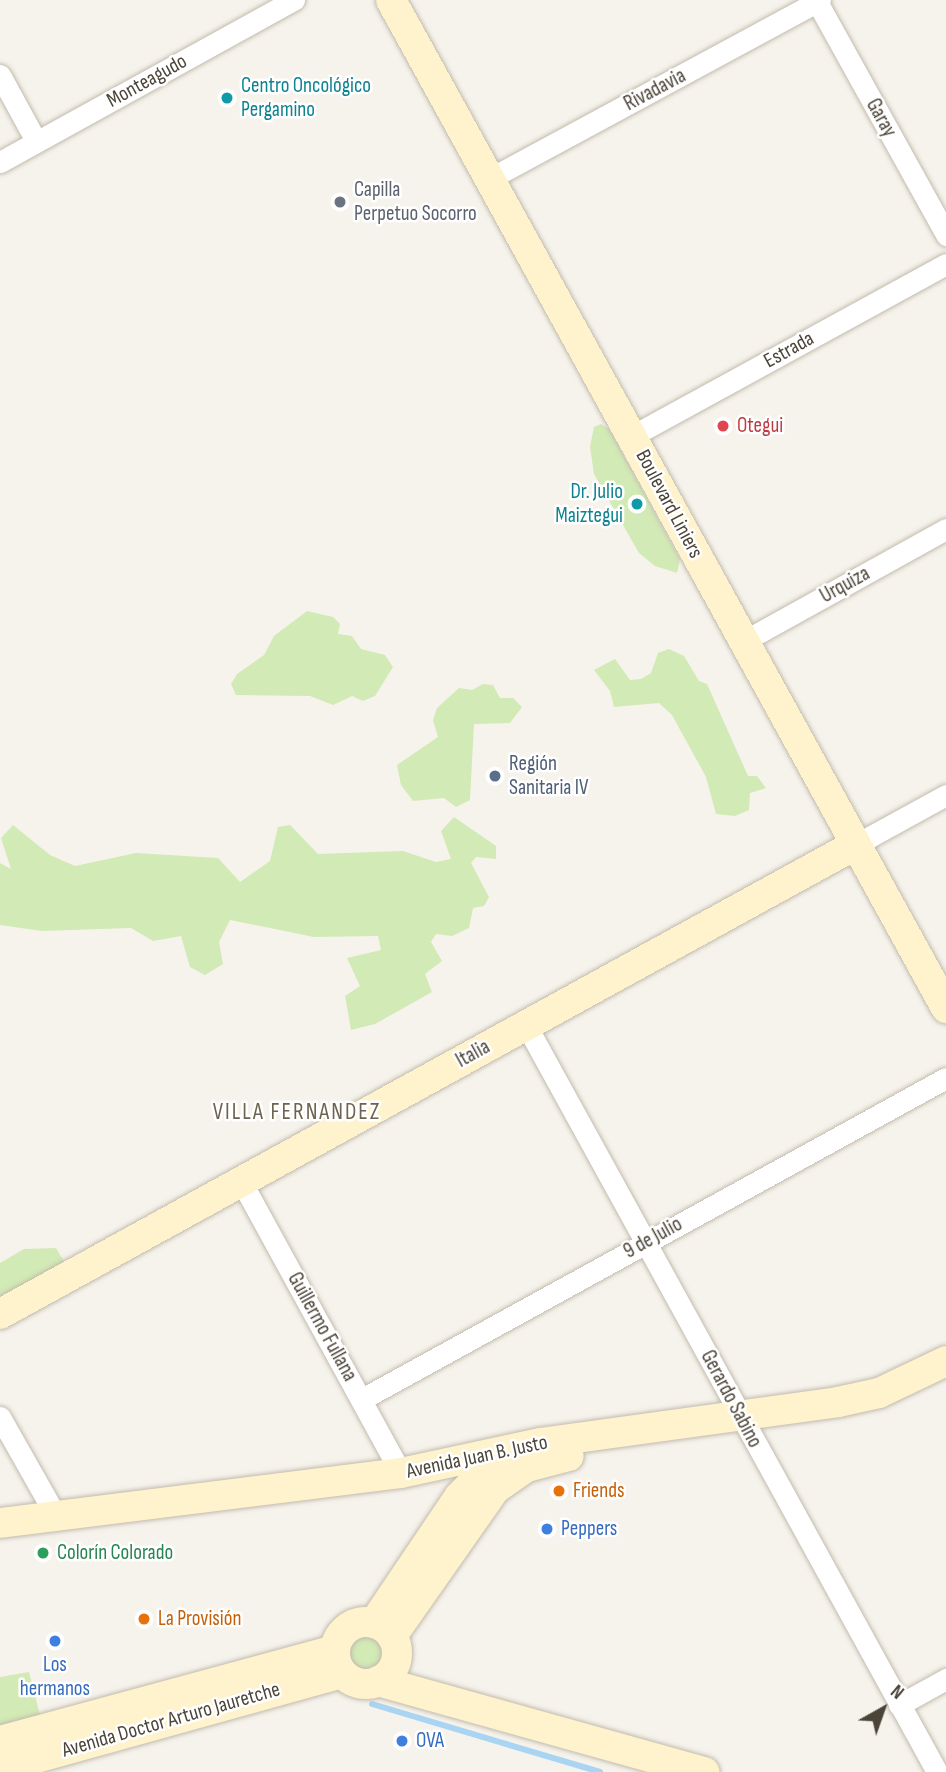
<!DOCTYPE html>
<html>
<head>
<meta charset="utf-8">
<style>
  body { margin:0 }
  #map { position:relative; width:946px; height:1772px; overflow:hidden; background:#f6f3ec; font-family:"Sofia Sans Condensed",sans-serif }
  div>[style] { position:absolute }
  .green>* { inset:0; background:#d2eab5 }
  .round { border-radius:50% }
  .stream>* { height:6px; margin:-3px; padding:0 3px; transform-origin:3px; border-radius:3px; background:#a9d4f2 }
  .roads { filter:drop-shadow(0 0 2px #c2bbae) drop-shadow(0 0 2px #c2bbae) }
  .street>* { height:21px; margin:-10.5px; padding:0 10.5px; transform-origin:10.5px; border-radius:10.5px; background:#fff }
  .secondary>* { height:30px; margin:-15px; padding:0 15px; transform-origin:15px; border-radius:15px; background:#fff3cd }
  .secondary>.ring { margin:-15px; padding:0; box-sizing:content-box; background:none; border:30px solid #fff3cd; border-radius:50% }
  .dots>* { width:19px; height:19px; translate:-50% -50%; box-sizing:border-box; border:4px solid #fff; border-radius:50% }
  span { translate:-50% -50%; white-space:nowrap; text-align:center; line-height:1.15; -webkit-text-stroke:5px #fff; paint-order:stroke }
  .street-label { font-size:21px; color:#4b4439 }
  .culture-label { font-size:21px; color:#0d838f }
  .left { translate:0 -50%; text-align:left }
  .right { translate:-100% -50%; text-align:right }
  .worship-label { font-size:21px; color:#5b616d }
  .health-label { font-size:21px; color:#be3a42 }
  .service-label { font-size:21px; color:#4e5e75 }
  .food-label { font-size:21px; color:#c56008 }
  .shop-label { font-size:21px; color:#366cbe }
  .leisure-label { font-size:21px; color:#27864d }
  .neighbourhood-label { font-size:23px; color:#6e6250; letter-spacing:2px }
  .north { position:absolute; left:848px; top:1674px; width:70px; height:70px; -webkit-text-stroke:5px #fff; paint-order:stroke; rotate:40deg; font-size:19px; font-weight:700; line-height:28px; text-align:center; color:#4b4439 }
  .north::after { content:''; display:block; margin:auto; width:24px; height:32px; background:#4b4439; clip-path:polygon(50% 0,100% 100%,50% 72%,0 100%) }
</style>
</head>
<body>
<div id="map">
  <div class="green">
    <div style="clip-path:polygon(601px 424px,609px 429px,680px 559px,677px 573px,655px 566px,639px 553px,594px 474px,590px 447px,594px 427px)"></div>
    <div style="clip-path:polygon(307px 611px,333px 617px,340px 624px,338px 634px,352px 636px,361px 649px,385px 655px,393px 667px,375px 696px,363px 701px,352px 696px,333px 705px,310px 696px,236px 695px,231px 684px,237px 674px,264px 655px,274px 636px)"></div>
    <div style="clip-path:polygon(669px 649px,684px 656px,699px 681px,707px 684px,748px 776px,757px 776px,766px 788px,750px 793px,749px 810px,735px 816px,716px 814px,706px 777px,672px 715px,659px 703px,614px 707px,610px 691px,594px 670px,615px 659px,630px 680px,641px 679px,651px 673px,658px 653px)"></div>
    <div style="clip-path:polygon(483px 684px,493px 685px,500px 698px,513px 698px,522px 707px,510px 723px,474px 724px,470px 800px,456px 807px,444px 798px,413px 801px,401px 785px,397px 765px,438px 737px,433px 720px,437px 708px,459px 688px,472px 690px)"></div>
    <div style="clip-path:polygon(454px 817px,496px 846px,496px 859px,476px 857px,471px 863px,489px 897px,484px 906px,473px 908px,469px 928px,452px 936px,436px 934px,431px 942px,442px 961px,425px 974px,432px 992px,375px 1024px,351px 1030px,345px 996px,360px 986px,347px 958px,381px 950px,378px 936px,314px 937px,230px 920px,219px 942px,223px 964px,205px 975px,190px 967px,181px 936px,153px 941px,131px 928px,42px 931px,0 925px,0 863px,11px 869px,1px 838px,13px 825px,50px 855px,75px 866px,136px 853px,218px 858px,240px 882px,270px 861px,278px 827px,290px 825px,318px 854px,403px 851px,436px 862px,451px 859px,441px 831px)"></div>
    <div style="clip-path:polygon(56px 1248px,65px 1263px,0 1298px,0 1263px,24px 1249px)"></div>
    <div class="round" style="left:347px;top:1632px;width:38px;height:38px"></div>
    <div style="clip-path:polygon(29px 1672px,40px 1715px,0 1727px,0 1677px)"></div>
  </div>
  <div class="stream">
    <div style="left:372px;top:1704px;width:238px;rotate:16.6deg"></div>
  </div>
  <div class="roads">
    <div class="street">
      <div style="left:816px;top:0;width:269px;rotate:61deg"></div>
      <div style="left:0;top:75px;width:75px;rotate:61.4deg"></div>
      <div style="left:0;top:162px;width:336px;rotate:-28.9deg"></div>
      <div style="left:489px;top:179px;width:376px;rotate:-28.4deg"></div>
      <div style="left:632px;top:436px;width:358px;rotate:-28.7deg"></div>
      <div style="left:744px;top:641px;width:231px;rotate:-29deg"></div>
      <div style="left:855px;top:845px;width:104px;rotate:-28.8deg"></div>
      <div style="left:526px;top:1025px;width:853px;rotate:61.18deg"></div>
      <div style="left:241px;top:1181px;width:333px;rotate:61.3deg"></div>
      <div style="left:362px;top:1399px;width:666px;rotate:-28.8deg"></div>
      <div style="left:0;top:1417px;width:114px;rotate:60.5deg"></div>
      <div style="left:899px;top:1705px;width:54px;rotate:-29deg"></div>
    </div>
    <div class="secondary">
      <div style="left:391px;top:0;width:1151px;rotate:61.16deg"></div>
      <div style="left:0;top:1314px;width:975px;rotate:-28.75deg"></div>
      <div style="left:0;top:1523px;width:404px;rotate:-7.1deg"></div>
      <div style="left:401px;top:1473px;width:142px;rotate:-12.2deg"></div>
      <div style="left:540px;top:1443px;width:301px;rotate:-7.8deg"></div>
      <div style="left:838px;top:1402px;width:42px;rotate:-12.4deg"></div>
      <div style="left:879px;top:1393px;width:74px;rotate:-25.5deg"></div>
      <div class="ring" style="left:335px;top:1622px;width:32px;height:32px"></div>
      <div style="left:374px;top:1623px;width:152px;rotate:-56deg"></div>
      <div style="left:459px;top:1497px;width:60px;rotate:-45.7deg"></div>
      <div style="left:392px;top:1636px;width:179px;rotate:-55deg"></div>
      <div style="left:495px;top:1489px;width:39px;rotate:-35deg"></div>
      <div style="left:527px;top:1467px;width:43px;rotate:-14.7deg"></div>
      <div style="left:378px;top:1681px;width:339px;rotate:15.6deg"></div>
      <div style="left:0;top:1741px;width:346px;rotate:-15.2deg"></div>
      <div style="left:0;top:1768px;width:355px;rotate:-15.5deg"></div>
    </div>
  </div>
  <div class="dots">
    <div style="left:227px;top:98px;background:#0f9aa8"></div>
    <div style="left:340px;top:202px;background:#6b7280"></div>
    <div style="left:723px;top:426px;background:#e0444e"></div>
    <div style="left:637px;top:504px;background:#0f9aa8"></div>
    <div style="left:495px;top:776px;background:#5c6f8a"></div>
    <div style="left:559px;top:1491px;background:#e8710a"></div>
    <div style="left:547px;top:1529px;background:#3f7fe0"></div>
    <div style="left:43px;top:1553px;background:#2e9e5b"></div>
    <div style="left:144px;top:1619px;background:#e8710a"></div>
    <div style="left:55px;top:1641px;background:#3f7fe0"></div>
    <div style="left:402px;top:1741px;background:#3f7fe0"></div>
  </div>
  <div class="street-label">
    <span style="left:147px;top:81px;rotate:-29deg">Monteagudo</span>
    <span style="left:655px;top:90px;rotate:-28deg">Rivadavia</span>
    <span style="left:881px;top:118px;rotate:61deg">Garay</span>
    <span style="left:789px;top:350px;rotate:-29deg">Estrada</span>
    <span style="left:669px;top:504px;rotate:62deg">Boulevard Liniers</span>
    <span style="left:845px;top:585px;rotate:-29deg">Urquiza</span>
    <span style="left:473px;top:1054px;rotate:-29deg">Italia</span>
    <span style="left:653px;top:1238px;rotate:-29deg">9 de Julio</span>
    <span style="left:322px;top:1327px;rotate:61deg">Guillermo Fullana</span>
    <span style="left:731px;top:1399px;rotate:62deg">Gerardo Sabino</span>
    <span style="left:477px;top:1457px;rotate:-12deg">Avenida Juan B. Justo</span>
    <span style="left:171px;top:1720px;rotate:-16deg">Avenida Doctor Arturo Jauretche</span>
  </div>
  <div class="culture-label">
    <span class="left" style="left:241px;top:98px">Centro Oncológico<br>Pergamino</span>
    <span class="right" style="left:623px;top:504px">Dr. Julio<br>Maiztegui</span>
  </div>
  <div class="worship-label">
    <span class="left" style="left:354px;top:202px">Capilla<br>Perpetuo Socorro</span>
  </div>
  <div class="health-label">
    <span class="left" style="left:737px;top:426px">Otegui</span>
  </div>
  <div class="service-label">
    <span class="left" style="left:509px;top:776px">Región<br>Sanitaria IV</span>
  </div>
  <div class="food-label">
    <span class="left" style="left:573px;top:1491px">Friends</span>
    <span class="left" style="left:158px;top:1619px">La Provisión</span>
  </div>
  <div class="shop-label">
    <span class="left" style="left:561px;top:1529px">Peppers</span>
    <span style="left:55px;top:1677px">Los<br>hermanos</span>
    <span class="left" style="left:416px;top:1741px">OVA</span>
  </div>
  <div class="leisure-label">
    <span class="left" style="left:57px;top:1553px">Colorín Colorado</span>
  </div>
  <div class="neighbourhood-label">
    <span style="left:297px;top:1112px">VILLA FERNANDEZ</span>
  </div>
  <div class="north">N</div>
</div>
</body>
</html>
